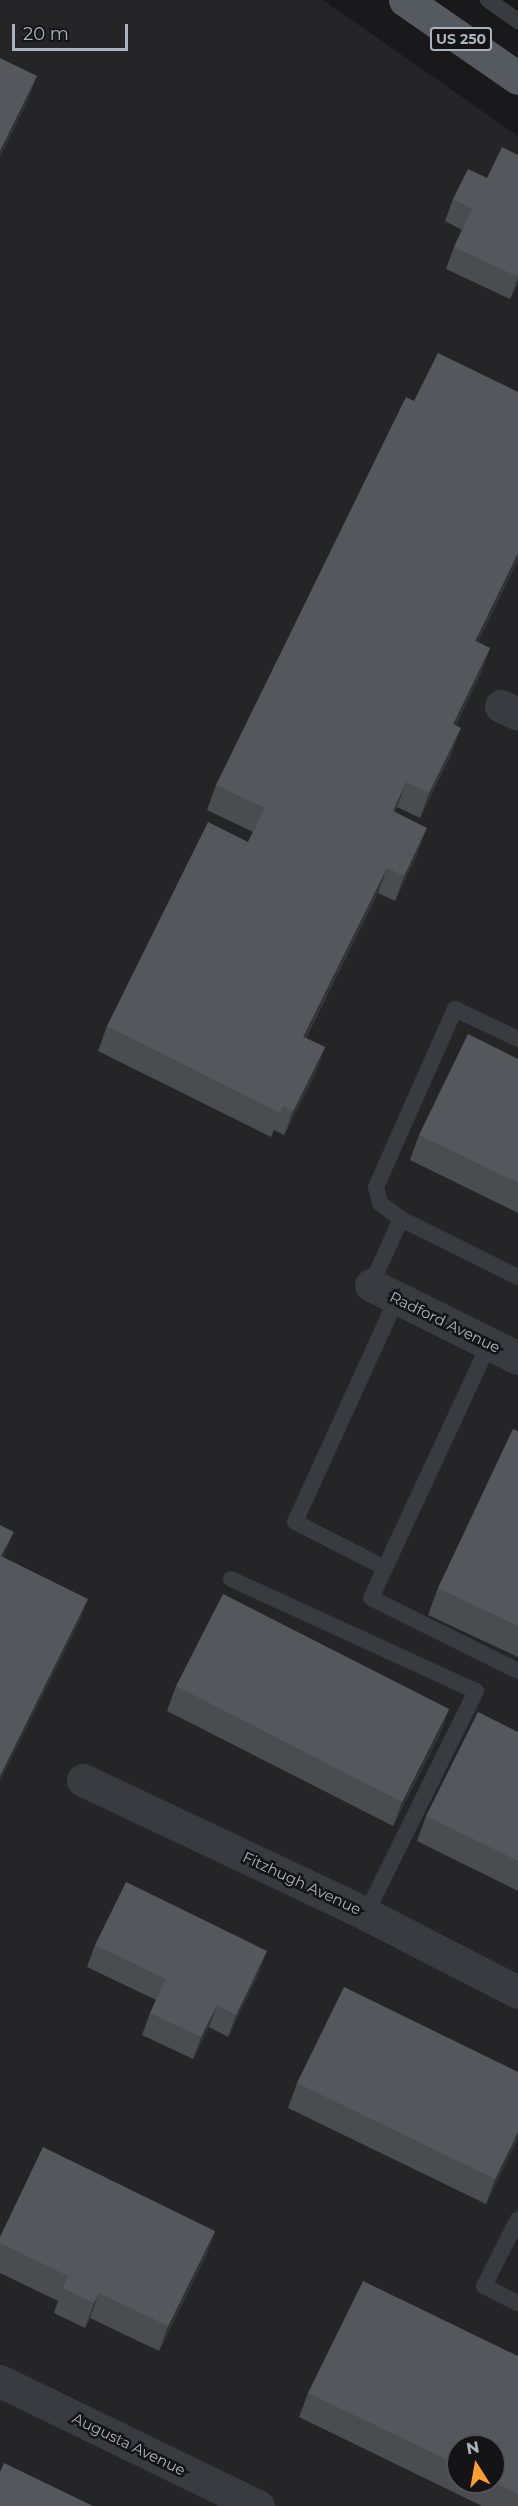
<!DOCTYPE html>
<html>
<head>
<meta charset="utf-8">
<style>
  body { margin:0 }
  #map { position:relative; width:518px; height:2506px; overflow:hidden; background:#19191b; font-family:Montserrat,sans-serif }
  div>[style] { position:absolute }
  .built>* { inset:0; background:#252528 }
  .lane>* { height:16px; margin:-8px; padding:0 8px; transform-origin:8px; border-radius:8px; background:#393b40 }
  .street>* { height:33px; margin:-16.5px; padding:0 16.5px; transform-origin:16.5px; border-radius:16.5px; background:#393b40 }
  .primary>* { height:33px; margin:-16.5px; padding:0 16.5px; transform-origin:16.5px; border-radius:16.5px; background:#555960 }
  .wall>* { inset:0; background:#4a4c50 }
  .shaded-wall>* { inset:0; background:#323336 }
  .building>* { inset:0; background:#55575c }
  span { translate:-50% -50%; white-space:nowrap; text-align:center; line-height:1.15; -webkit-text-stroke:5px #141416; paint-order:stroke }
  .shield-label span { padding:2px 4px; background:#141416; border:2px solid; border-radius:4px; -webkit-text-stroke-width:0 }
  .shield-label { font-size:14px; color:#aab2bb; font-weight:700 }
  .street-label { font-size:15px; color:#aab2bb }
  .north { position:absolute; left:446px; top:2434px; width:60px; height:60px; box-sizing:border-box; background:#141416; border:2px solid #505358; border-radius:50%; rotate:349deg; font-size:16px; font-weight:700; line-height:24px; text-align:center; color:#aab2bb }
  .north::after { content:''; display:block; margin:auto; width:21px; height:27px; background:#fc9d30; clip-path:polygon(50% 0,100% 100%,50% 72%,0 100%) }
  .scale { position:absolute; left:12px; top:24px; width:116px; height:27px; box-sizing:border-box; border:3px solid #aab2bb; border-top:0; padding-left:8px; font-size:18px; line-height:21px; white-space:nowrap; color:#aab2bb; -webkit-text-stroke:4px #141416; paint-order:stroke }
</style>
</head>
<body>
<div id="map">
  <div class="built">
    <div style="clip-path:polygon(evenodd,0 0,323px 0,518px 136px,518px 2506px,0 2506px,0 0,458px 2446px,494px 2446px,494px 2482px,458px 2482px,458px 2446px)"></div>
  </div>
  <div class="lane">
    <div style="left:488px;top:0;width:37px;rotate:35deg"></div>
    <div style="left:401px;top:1219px;width:131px;rotate:26.4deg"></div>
    <div style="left:371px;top:1285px;width:72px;rotate:-65.6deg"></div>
    <div style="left:401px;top:1219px;width:26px;rotate:-143deg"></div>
    <div style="left:380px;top:1203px;width:16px;rotate:-104deg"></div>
    <div style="left:376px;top:1187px;width:195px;rotate:-66.1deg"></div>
    <div style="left:455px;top:1009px;width:70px;rotate:25.5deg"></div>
    <div style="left:489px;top:1344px;width:280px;rotate:114.9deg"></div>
    <div style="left:371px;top:1598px;width:164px;rotate:26.4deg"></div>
    <div style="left:385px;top:1568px;width:101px;rotate:-152.9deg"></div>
    <div style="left:295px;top:1522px;width:246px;rotate:-65.5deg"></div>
    <div style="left:231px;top:1579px;width:269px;rotate:24.6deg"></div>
    <div style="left:476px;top:1691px;width:249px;rotate:116.3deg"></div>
    <div style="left:518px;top:2219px;width:75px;rotate:116.9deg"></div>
    <div style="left:484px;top:2286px;width:38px;rotate:27deg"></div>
  </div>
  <div class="street">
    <div style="left:501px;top:706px;width:19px;rotate:25deg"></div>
    <div style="left:371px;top:1285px;width:164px;rotate:26.4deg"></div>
    <div style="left:83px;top:1780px;width:313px;rotate:25.3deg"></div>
    <div style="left:366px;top:1914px;width:171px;rotate:27.2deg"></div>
    <div style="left:0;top:2381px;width:287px;rotate:25.9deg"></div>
  </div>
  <div class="primary">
    <div style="left:405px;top:0;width:137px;rotate:34.6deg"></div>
  </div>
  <div class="wall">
    <div style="clip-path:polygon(518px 155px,518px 283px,510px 299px,446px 269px,454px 247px,462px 230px,445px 221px,453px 199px,487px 178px)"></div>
    <div style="clip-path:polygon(518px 560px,478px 642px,490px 648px,481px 673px,456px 725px,452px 753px,420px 818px,397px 807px,395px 812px,418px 853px,395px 901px,378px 893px,306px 1038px,325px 1047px,316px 1072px,284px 1135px,274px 1130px,271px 1137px,98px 1051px,107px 1026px,248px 842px,253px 832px,207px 810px,216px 785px)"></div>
    <div style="clip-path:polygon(518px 1059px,518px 1213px,410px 1160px,419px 1135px)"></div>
    <div style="clip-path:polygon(518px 1431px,518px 1657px,428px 1615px,438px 1588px)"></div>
    <div style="clip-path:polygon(176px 1686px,449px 1709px,440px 1734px,393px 1826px,167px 1711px)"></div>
    <div style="clip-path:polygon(518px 1732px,518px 1891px,417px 1841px,426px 1816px)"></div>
    <div style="clip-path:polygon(95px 1945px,259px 1973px,228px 2037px,209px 2027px,193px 2059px,142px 2035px,150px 2013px,156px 2000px,87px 1967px)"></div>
    <div style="clip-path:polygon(297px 2083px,518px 2138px,486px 2204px,288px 2108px)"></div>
    <div style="clip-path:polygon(215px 2231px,206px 2256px,159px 2351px,90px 2318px,85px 2328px,54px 2313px,58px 2301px,0 2273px,0 2237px)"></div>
    <div style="clip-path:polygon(evenodd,518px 2356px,518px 2506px,482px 2506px,299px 2417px,308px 2393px,518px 2356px,458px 2446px,494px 2482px,458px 2482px,458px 2446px)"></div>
  </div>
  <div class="shaded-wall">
    <div style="clip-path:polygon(37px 76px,28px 101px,0 158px,0 151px)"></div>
    <div style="clip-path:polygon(518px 278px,518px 283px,510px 299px)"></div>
    <div style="clip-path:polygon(518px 553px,518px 560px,466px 666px,475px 641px)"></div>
    <div style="clip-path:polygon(490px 648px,481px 673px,444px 749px,453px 724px)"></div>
    <div style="clip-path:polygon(461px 728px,452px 753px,420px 818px,429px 793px)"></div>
    <div style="clip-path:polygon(406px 782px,397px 807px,384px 836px,393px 811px)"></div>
    <div style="clip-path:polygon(427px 828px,418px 853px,395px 901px,404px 876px)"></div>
    <div style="clip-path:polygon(387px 868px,378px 893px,294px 1061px,303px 1037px)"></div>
    <div style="clip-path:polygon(325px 1047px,316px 1072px,284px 1135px,293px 1111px)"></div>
    <div style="clip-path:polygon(14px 1532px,4px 1556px,0 1565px,0 1559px)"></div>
    <div style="clip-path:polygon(88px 1599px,79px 1623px,0 1782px,0 1776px)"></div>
    <div style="clip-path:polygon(449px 1709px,440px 1734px,393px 1826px,402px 1802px)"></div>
    <div style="clip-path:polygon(267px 1951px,259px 1973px,228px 2037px,236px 2015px)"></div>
    <div style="clip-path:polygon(217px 2005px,209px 2027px,193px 2059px,201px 2037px)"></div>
    <div style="clip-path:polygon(518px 2132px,518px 2138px,486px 2204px,495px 2179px)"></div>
    <div style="clip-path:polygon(215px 2231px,206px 2256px,159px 2351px,168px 2326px)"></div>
    <div style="clip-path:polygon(99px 2293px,90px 2318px,85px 2328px,94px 2303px)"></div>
  </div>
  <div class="building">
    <div style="clip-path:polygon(0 58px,37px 76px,0 151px)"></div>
    <div style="clip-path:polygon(502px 147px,518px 155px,518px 277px,454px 247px,472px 209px,453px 199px,468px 169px,487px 178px)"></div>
    <div style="clip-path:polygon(438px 353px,518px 392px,518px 553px,475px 641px,490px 648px,453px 724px,461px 728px,429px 793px,406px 782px,393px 811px,427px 828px,404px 876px,387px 868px,303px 1037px,325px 1047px,293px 1111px,283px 1105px,280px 1113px,107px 1026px,208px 822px,248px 842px,265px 808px,216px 785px,406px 397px,414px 401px)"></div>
    <div style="clip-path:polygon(468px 1034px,518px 1059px,518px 1183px,419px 1135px)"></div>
    <div style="clip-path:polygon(513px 1429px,518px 1431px,518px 1626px,438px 1588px)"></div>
    <div style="clip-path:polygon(0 1525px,14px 1532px,1px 1556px,88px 1599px,0 1776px)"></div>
    <div style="clip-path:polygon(223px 1594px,449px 1709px,402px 1802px,176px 1686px)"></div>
    <div style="clip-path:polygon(478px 1712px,518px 1732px,518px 1861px,426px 1816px)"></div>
    <div style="clip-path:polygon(126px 1882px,267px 1951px,236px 2015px,217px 2005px,201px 2037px,150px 2013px,166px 1979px,95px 1945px)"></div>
    <div style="clip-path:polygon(344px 1987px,518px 2072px,518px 2132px,495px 2179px,297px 2083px)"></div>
    <div style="clip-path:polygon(43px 2147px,215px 2231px,168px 2326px,99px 2293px,94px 2303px,63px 2288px,68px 2276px,0 2243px,0 2237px)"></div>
    <div style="clip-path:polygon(363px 2281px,518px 2356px,518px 2494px,493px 2482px,494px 2482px,494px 2446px,458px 2446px,458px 2465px,308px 2393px)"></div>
    <div style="clip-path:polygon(4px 2463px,93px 2506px,0 2506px,0 2472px)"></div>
  </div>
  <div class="shield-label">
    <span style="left:461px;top:39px">US 250</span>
  </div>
  <div class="street-label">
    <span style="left:445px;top:1322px;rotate:26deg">Radford Avenue</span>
    <span style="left:302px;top:1883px;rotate:25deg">Fitzhugh Avenue</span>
    <span style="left:129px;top:2444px;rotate:26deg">Augusta Avenue</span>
  </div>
  <div class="north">N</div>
  <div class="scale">20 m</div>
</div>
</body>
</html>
